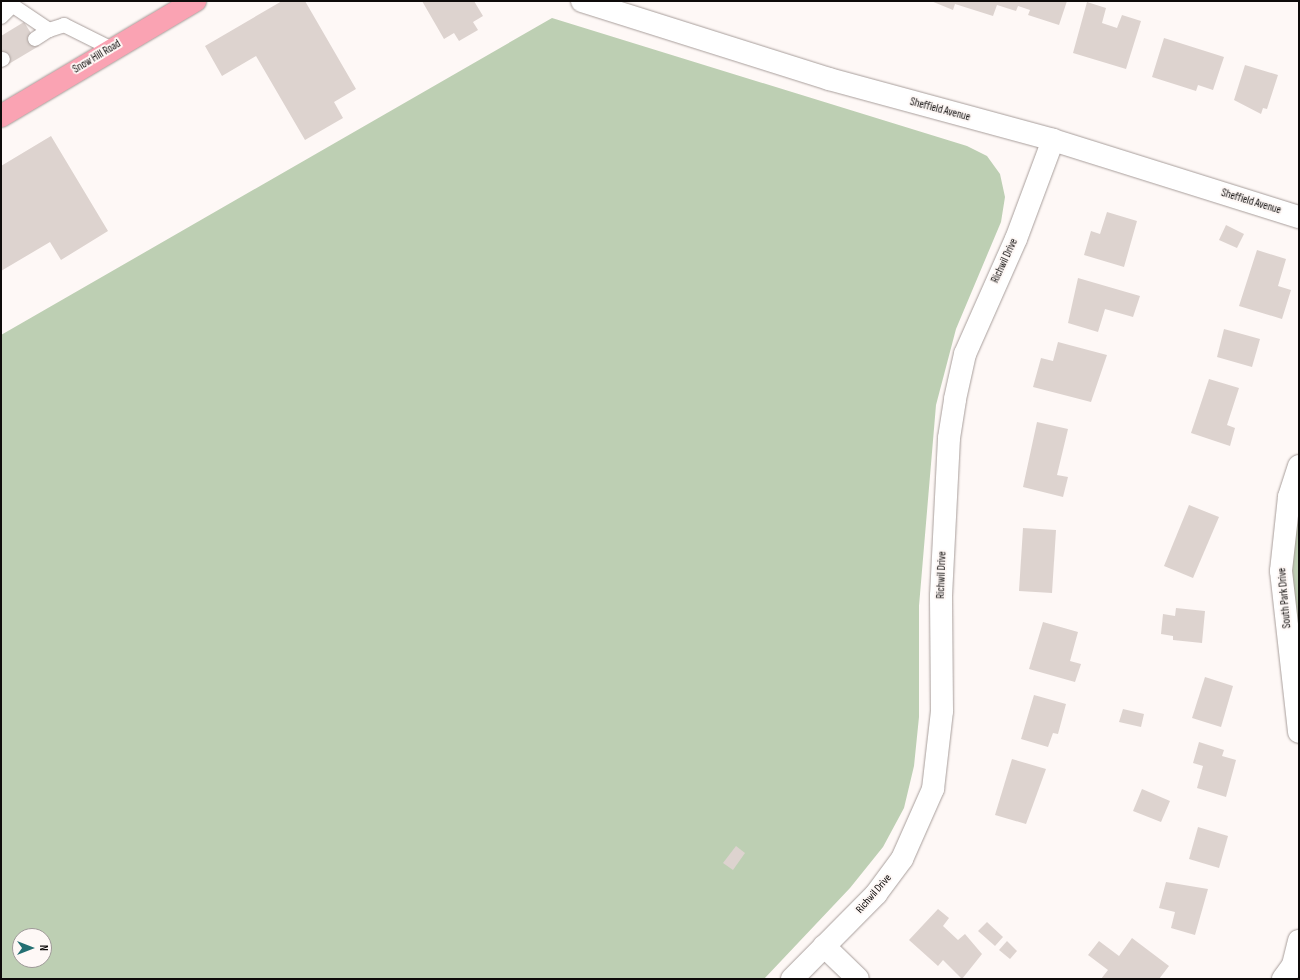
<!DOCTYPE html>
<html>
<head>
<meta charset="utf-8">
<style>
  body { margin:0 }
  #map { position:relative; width:1300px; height:980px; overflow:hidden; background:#fef8f6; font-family:"Sofia Sans Condensed",sans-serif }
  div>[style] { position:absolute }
  .green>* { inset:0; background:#bdcfb3 }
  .building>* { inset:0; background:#ddd3cf }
  .roads { filter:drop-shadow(0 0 1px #a89e9b) drop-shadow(0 0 1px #a89e9b) }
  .lane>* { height:14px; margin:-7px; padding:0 7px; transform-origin:7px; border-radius:7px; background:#fff }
  .street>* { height:22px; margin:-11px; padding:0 11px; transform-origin:11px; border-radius:11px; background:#fff }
  .secondary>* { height:22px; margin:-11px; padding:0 11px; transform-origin:11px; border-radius:11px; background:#fff }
  .primary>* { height:22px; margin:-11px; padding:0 11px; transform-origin:11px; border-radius:11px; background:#faa3b3 }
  span { translate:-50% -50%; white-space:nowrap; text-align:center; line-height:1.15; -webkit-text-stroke:4px #fef8f6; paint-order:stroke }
  .street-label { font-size:11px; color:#0e0b0a }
  .frame { position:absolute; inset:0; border:2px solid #0e0b0a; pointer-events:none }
  .north { position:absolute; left:12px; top:928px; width:40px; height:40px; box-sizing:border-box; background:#fef8f6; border:1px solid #9e9998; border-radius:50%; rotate:90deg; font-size:11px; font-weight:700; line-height:16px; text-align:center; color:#0e0b0a }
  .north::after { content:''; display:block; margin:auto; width:14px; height:18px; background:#246f72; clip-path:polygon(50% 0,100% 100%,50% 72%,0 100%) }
</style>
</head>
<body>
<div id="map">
  <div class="green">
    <div style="clip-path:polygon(evenodd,552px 18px,967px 146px,987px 156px,1000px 174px,1005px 197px,1001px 222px,956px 329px,936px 405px,919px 606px,919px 717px,914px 766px,904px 808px,883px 847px,850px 888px,764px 979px,1px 979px,1px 335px,552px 18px,20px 936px,44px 936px,44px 960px,20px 960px,20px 936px)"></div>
    <div style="clip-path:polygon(1299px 514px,1299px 648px,1290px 567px)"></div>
  </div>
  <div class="building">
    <div style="clip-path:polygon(282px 1px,305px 1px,356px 89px,334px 102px,343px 118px,305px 140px,256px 56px,222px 76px,205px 46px)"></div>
    <div style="clip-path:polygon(422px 1px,474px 1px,483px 16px,473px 22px,478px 30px,459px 41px,454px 33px,444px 39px)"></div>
    <div style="clip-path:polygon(931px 1px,1067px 1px,1059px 25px,1028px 15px,1030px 10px,1018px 6px,1016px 11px,997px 5px,993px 16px,955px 4px,953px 10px)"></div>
    <div style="clip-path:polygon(1087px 2px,1106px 8px,1102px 23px,1117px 28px,1122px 15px,1141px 21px,1126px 69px,1073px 53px)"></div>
    <div style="clip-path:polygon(24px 22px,39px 46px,7px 65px,1px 55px,1px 36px)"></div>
    <div style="clip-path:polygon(1164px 38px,1224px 57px,1213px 90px,1198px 85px,1196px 91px,1152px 77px)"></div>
    <div style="clip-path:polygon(1245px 65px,1278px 75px,1267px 109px,1263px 108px,1261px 114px,1234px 100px)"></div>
    <div style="clip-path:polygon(51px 136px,108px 231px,61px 260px,50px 242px,1px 271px,1px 166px)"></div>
    <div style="clip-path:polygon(1107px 212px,1137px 221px,1124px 267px,1084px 255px,1091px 231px,1100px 234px)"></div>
    <div style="clip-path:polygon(1226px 225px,1244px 234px,1237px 248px,1219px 240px)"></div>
    <div style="clip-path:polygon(1257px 250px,1286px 259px,1278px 286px,1291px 290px,1282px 319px,1239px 306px)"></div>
    <div style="clip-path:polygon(1078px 278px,1140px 296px,1133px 317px,1105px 309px,1098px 332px,1068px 323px)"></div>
    <div style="clip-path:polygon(1224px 329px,1260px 339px,1252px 367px,1217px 357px)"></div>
    <div style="clip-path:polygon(1058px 342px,1107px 355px,1091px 402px,1033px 387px,1041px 358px,1053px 361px)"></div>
    <div style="clip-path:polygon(1209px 379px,1239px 388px,1227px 425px,1235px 428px,1230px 446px,1191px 433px)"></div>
    <div style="clip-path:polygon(1037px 422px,1068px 429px,1057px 475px,1068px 477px,1063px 497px,1023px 487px)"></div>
    <div style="clip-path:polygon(1189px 505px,1219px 517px,1193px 578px,1164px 566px)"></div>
    <div style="clip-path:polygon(1023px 528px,1056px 530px,1052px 593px,1019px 591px)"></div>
    <div style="clip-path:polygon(1176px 608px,1205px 611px,1202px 643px,1173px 640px,1173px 636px,1161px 634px,1163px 614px,1175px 616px)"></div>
    <div style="clip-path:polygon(1043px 622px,1078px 632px,1070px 661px,1081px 664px,1075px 682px,1029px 669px)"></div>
    <div style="clip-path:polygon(1205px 677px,1233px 686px,1221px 727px,1192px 718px)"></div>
    <div style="clip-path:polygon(1034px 695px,1066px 704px,1058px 734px,1053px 733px,1048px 747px,1021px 739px)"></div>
    <div style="clip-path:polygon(1123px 709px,1144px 714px,1141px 727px,1119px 722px)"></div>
    <div style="clip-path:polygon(1199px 742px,1224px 750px,1222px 756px,1236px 760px,1226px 797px,1197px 788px,1203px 766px,1193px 763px)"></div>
    <div style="clip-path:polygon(1012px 759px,1046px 769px,1026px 824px,995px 815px)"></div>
    <div style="clip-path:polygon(1142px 789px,1170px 801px,1161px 822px,1133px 811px)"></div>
    <div style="clip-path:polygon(1198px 827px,1228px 836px,1219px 868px,1189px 859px)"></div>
    <div style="clip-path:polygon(736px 846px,745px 853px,733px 870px,723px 863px)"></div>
    <div style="clip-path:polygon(1166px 882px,1208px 889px,1195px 935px,1171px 928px,1175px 912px,1159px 908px)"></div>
    <div style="clip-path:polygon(938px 909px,949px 918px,943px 926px,958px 940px,965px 934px,982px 954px,962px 979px,943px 960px,938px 966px,909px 940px)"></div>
    <div style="clip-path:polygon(987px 922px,1003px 937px,995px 946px,978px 931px)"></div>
    <div style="clip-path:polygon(1132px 938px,1169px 966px,1159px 979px,1101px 979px,1108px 970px,1088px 955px,1099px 941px,1119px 956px)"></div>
    <div style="clip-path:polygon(1007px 941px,1017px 951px,1010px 959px,999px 950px)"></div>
  </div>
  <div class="roads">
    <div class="lane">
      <div style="left:6px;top:1px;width:52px;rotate:34deg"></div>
      <div style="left:49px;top:30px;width:16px;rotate:-18deg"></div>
      <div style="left:64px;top:25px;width:51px;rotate:26.6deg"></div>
      <div style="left:1px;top:17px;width:16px;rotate:-45deg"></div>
      <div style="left:35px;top:39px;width:17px;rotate:-33deg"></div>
      <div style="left:1px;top:60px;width:2px;rotate:-27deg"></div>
    </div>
    <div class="street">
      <div style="left:582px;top:1px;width:259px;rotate:17.5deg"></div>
      <div style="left:829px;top:79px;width:232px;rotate:15.2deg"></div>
      <div style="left:1053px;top:140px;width:258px;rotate:17.4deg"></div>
      <div style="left:824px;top:946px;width:47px;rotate:44.1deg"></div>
      <div style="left:792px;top:979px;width:120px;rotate:-45.3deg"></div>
      <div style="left:876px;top:894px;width:44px;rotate:-53.4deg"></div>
      <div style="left:902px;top:859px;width:77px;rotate:-66.1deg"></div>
      <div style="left:933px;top:789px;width:79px;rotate:-83.4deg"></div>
      <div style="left:942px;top:711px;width:115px;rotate:-90.5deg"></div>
      <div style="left:941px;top:596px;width:158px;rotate:-87.1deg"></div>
      <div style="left:949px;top:438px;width:39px;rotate:-81deg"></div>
      <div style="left:955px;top:399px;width:46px;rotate:-77.5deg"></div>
      <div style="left:965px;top:354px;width:126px;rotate:-66.1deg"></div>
      <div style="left:1016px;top:239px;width:106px;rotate:-69.5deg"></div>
    </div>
    <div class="secondary">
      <div style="left:1299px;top:466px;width:33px;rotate:108deg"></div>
      <div style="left:1289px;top:497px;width:74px;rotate:96.2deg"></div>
      <div style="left:1281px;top:571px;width:162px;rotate:83.6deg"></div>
      <div style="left:1283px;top:979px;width:17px;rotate:-54deg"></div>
      <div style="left:1293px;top:965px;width:25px;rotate:-76deg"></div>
    </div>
    <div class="primary">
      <div style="left:1px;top:116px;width:226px;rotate:-30.7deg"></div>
    </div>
  </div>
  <div class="street-label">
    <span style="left:97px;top:57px;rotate:-31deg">Snow Hill Road</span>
    <span style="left:940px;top:110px;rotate:15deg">Sheffield Avenue</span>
    <span style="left:1251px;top:202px;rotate:17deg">Sheffield Avenue</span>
    <span style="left:1005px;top:261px;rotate:-65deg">Richwil Drive</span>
    <span style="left:942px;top:575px;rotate:-88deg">Richwil Drive</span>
    <span style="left:1285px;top:598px;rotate:-95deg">South Park Drive</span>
    <span style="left:874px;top:894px;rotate:-49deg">Richwil Drive</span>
  </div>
  <div class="frame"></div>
  <div class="north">N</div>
</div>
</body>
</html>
